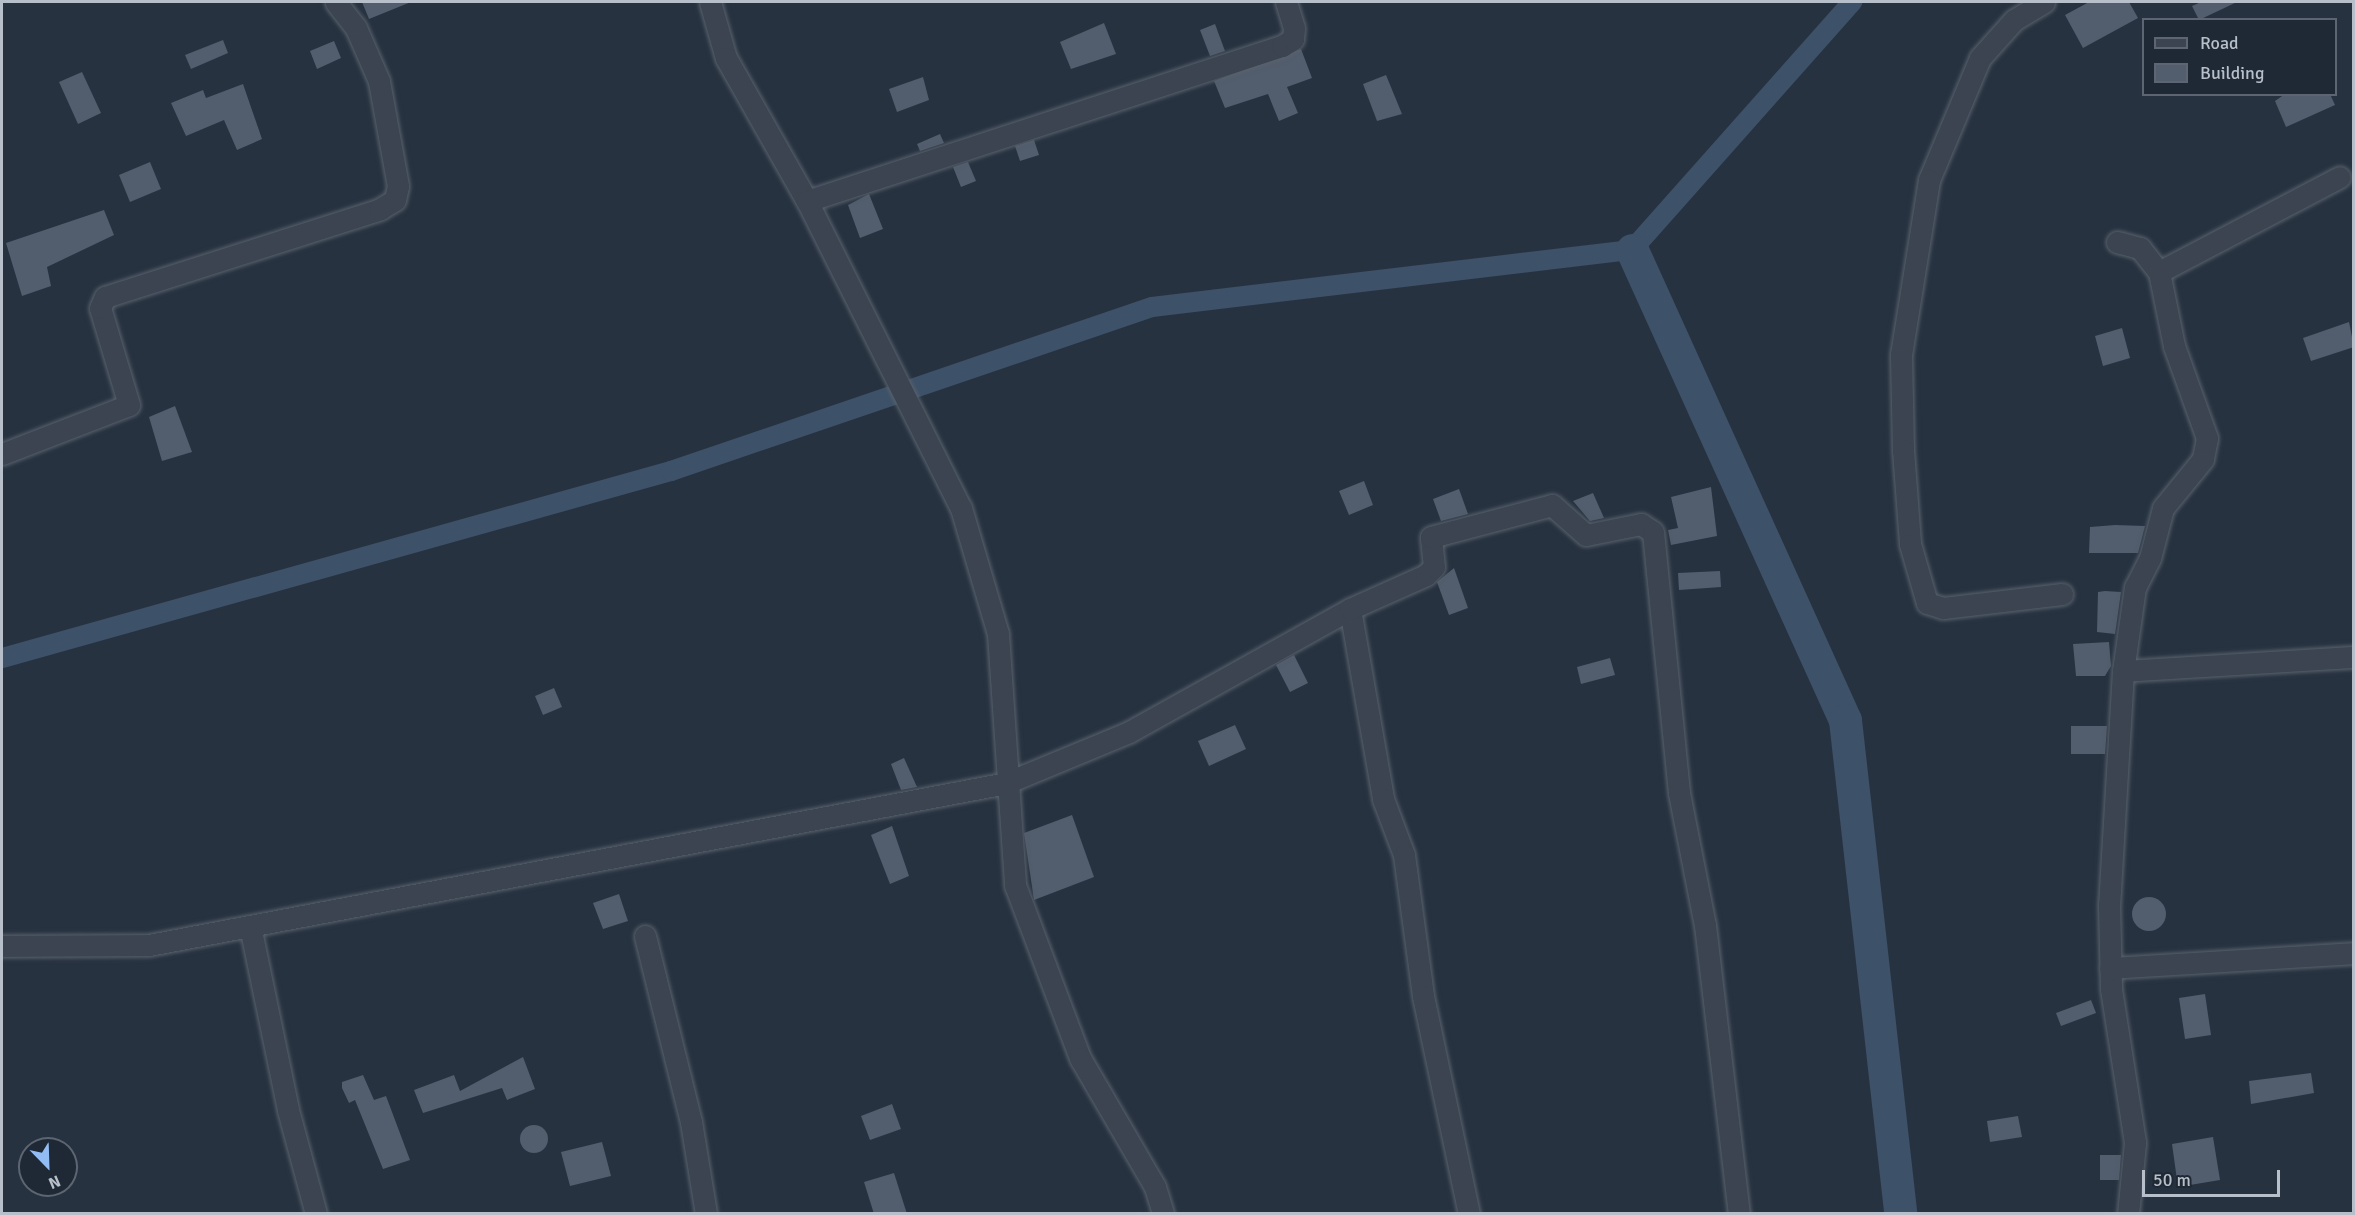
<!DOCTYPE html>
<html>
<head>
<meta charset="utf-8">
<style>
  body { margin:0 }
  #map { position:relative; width:2355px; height:1215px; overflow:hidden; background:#273240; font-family:Signika,sans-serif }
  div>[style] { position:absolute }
  .canal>* { height:20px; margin:-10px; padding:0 10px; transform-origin:10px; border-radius:10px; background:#3d5168 }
  .river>* { height:33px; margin:-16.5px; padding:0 16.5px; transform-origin:16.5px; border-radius:16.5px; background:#3d5168 }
  .building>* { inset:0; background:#525d6d }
  .round { border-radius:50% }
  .roads { filter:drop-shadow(0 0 2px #58626d) drop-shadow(0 0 2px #58626d) }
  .minor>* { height:21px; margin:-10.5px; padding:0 10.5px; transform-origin:10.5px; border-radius:10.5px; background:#3b4450 }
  span { translate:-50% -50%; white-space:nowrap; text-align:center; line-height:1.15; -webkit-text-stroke:6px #1f2935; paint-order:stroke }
  .frame { position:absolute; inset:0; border:3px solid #b7bfca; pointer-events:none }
  .legend { position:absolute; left:2142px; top:18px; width:195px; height:78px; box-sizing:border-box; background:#1f2935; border:2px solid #5c6571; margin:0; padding:8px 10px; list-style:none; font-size:18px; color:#b7bfca }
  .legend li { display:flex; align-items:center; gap:12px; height:30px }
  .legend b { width:30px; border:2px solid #5c6571 }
  .north { position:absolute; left:18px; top:1137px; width:60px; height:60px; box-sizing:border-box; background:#1f2935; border:2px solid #5c6571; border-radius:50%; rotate:157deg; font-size:16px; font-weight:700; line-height:24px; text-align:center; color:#b7bfca }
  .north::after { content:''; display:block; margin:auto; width:21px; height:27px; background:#92bcf4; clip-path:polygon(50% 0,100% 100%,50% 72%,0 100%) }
  .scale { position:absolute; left:2142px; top:1170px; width:138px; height:27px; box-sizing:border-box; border:3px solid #b7bfca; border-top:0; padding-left:8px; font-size:18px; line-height:21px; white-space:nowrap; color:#b7bfca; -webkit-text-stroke:4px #1f2935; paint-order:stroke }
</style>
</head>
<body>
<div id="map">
  <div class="canal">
    <div style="left:2px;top:658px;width:695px;rotate:-15.62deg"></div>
    <div style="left:671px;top:471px;width:508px;rotate:-18.83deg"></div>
    <div style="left:1152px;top:307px;width:483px;rotate:-6.8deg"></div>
    <div style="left:1632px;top:250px;width:332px;rotate:-48.4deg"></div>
  </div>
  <div class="river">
    <div style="left:1632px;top:250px;width:516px;rotate:65.62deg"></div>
    <div style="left:1845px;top:720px;width:497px;rotate:83.6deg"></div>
  </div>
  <div class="building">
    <div style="clip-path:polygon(362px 2px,411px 2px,369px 19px)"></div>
    <div style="clip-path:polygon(2089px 2px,2129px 2px,2138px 18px,2083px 48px,2065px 15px)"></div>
    <div style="clip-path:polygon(2201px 2px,2237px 2px,2199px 20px,2192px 6px)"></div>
    <div style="clip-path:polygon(1104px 23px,1116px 54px,1071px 69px,1060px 42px)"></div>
    <div style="clip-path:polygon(1215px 24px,1225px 51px,1210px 56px,1200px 30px)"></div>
    <div style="clip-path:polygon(223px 40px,228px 53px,191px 69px,185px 55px)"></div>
    <div style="clip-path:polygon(334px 41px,341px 58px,317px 69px,310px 51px)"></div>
    <div style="clip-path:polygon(1301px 49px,1312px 78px,1287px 87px,1298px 113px,1279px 121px,1268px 94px,1225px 108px,1214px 81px)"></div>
    <div style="clip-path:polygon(82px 72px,101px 113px,78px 124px,59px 82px)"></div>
    <div style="clip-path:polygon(1386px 75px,1402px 114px,1377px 121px,1363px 84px)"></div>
    <div style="clip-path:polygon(923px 77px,929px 100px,897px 112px,889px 89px)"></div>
    <div style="clip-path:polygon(243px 84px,262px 139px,237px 150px,224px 120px,186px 136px,171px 103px,203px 90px,206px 98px)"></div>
    <div style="clip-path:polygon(2285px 94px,2330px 94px,2335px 105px,2286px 127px,2275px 101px)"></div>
    <div style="clip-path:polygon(940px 134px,944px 143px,920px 151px,917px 144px)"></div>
    <div style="clip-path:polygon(1034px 140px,1039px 155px,1020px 161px,1015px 146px)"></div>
    <div style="clip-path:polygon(150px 162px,161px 189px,130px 202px,119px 175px)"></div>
    <div style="clip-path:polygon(968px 162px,976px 181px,961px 187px,953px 167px)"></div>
    <div style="clip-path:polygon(869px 194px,883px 229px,860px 238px,848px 205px)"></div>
    <div style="clip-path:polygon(104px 210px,114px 235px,47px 267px,51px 286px,22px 296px,6px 243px)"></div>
    <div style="clip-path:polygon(2349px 322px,2354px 347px,2311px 361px,2303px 338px)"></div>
    <div style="clip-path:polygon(2122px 328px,2130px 358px,2103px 366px,2095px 336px)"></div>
    <div style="clip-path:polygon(175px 406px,192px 452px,162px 461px,149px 417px)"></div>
    <div style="clip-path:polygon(1364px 481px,1373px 505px,1349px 515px,1339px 491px)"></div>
    <div style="clip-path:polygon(1711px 487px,1717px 536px,1671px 545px,1668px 530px,1678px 528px,1671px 497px)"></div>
    <div style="clip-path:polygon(1459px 489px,1468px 514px,1441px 521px,1433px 499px)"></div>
    <div style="clip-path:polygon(1593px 493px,1604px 518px,1590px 521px,1573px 501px)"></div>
    <div style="clip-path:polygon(2115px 525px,2145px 526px,2138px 553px,2089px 553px,2090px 527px)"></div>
    <div style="clip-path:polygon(1454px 568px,1468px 608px,1449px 615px,1437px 582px)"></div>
    <div style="clip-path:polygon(1720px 571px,1721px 587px,1679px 590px,1678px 573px)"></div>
    <div style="clip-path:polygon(2105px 591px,2121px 592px,2115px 634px,2097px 632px,2098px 592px)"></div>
    <div style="clip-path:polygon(2109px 642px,2111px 666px,2105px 676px,2076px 676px,2073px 644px)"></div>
    <div style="clip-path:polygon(1294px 655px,1308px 683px,1290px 692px,1276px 665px)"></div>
    <div style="clip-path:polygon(1610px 658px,1615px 675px,1581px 684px,1577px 667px)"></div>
    <div style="clip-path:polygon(554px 688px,562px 707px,543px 715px,535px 696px)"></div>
    <div style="clip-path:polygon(1235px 725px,1246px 749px,1209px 766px,1198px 741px)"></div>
    <div style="clip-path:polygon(2071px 726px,2107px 726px,2105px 754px,2071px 754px)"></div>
    <div style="clip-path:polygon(904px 758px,917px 787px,901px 790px,891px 764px)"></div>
    <div style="clip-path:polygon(1072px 815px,1094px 877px,1034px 900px,1024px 833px)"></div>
    <div style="clip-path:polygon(892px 826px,909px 876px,890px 884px,871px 835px)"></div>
    <div style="clip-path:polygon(619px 894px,628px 921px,603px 929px,593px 903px)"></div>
    <div class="round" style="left:2132px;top:897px;width:34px;height:34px"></div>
    <div style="clip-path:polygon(2205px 994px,2211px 1035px,2185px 1039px,2179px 998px)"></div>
    <div style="clip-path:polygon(2091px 1000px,2096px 1013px,2061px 1026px,2056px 1013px)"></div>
    <div style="clip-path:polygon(523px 1057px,535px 1089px,507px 1100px,502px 1088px,423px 1113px,414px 1090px,454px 1075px,460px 1091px)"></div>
    <div style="clip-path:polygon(2311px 1073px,2314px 1093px,2251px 1104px,2249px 1081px)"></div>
    <div style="clip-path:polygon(363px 1075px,374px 1100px,386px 1096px,410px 1160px,383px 1169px,355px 1100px,349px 1103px,342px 1088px,342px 1082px)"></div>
    <div style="clip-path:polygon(892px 1104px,901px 1129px,870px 1140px,861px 1116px)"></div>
    <div style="clip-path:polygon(2018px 1116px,2022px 1137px,1990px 1142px,1987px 1121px)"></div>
    <div class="round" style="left:520px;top:1125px;width:28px;height:28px"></div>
    <div style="clip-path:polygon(2213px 1137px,2220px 1180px,2178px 1187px,2172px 1144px)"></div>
    <div style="clip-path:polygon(602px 1142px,611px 1176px,570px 1186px,561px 1152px)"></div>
    <div style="clip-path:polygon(2100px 1155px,2121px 1155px,2119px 1180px,2100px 1180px)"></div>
    <div style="clip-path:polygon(894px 1173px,907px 1214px,874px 1214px,864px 1182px)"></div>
  </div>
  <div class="roads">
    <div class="minor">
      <div style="left:710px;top:2px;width:58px;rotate:74.1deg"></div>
      <div style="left:726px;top:58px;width:164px;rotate:60.5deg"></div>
      <div style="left:807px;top:201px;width:343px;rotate:63.4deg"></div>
      <div style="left:961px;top:508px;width:131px;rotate:73.6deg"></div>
      <div style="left:998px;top:634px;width:252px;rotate:86.1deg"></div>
      <div style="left:1015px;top:885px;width:185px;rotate:69.4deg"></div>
      <div style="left:1080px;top:1058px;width:149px;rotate:59.8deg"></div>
      <div style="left:1155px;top:1187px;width:28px;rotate:73deg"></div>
      <div style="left:2044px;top:2px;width:35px;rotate:149deg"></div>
      <div style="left:2014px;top:20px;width:51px;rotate:131.8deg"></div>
      <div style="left:1980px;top:58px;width:132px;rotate:112.7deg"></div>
      <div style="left:1929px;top:180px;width:177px;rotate:99.1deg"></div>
      <div style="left:1901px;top:355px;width:95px;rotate:88.8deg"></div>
      <div style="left:1903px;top:450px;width:94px;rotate:85.7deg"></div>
      <div style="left:1910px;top:544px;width:61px;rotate:73.9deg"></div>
      <div style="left:1927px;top:603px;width:17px;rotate:17deg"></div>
      <div style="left:1943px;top:608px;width:120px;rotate:-6.7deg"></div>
      <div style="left:807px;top:201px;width:500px;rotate:-18.1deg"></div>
      <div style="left:1282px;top:46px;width:13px;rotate:-32deg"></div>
      <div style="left:1293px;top:39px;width:11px;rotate:-85deg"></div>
      <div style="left:1294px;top:28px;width:27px;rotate:-107deg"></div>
      <div style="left:2117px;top:242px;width:24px;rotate:15deg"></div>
      <div style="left:2140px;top:248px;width:31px;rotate:52deg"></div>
      <div style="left:2159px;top:272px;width:76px;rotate:78.5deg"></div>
      <div style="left:2174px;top:346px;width:98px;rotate:70.3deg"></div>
      <div style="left:2207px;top:438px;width:21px;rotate:101deg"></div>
      <div style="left:2203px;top:459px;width:63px;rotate:129.2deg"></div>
      <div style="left:2163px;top:508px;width:52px;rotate:104.6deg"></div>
      <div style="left:2150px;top:558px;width:33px;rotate:117deg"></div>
      <div style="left:2135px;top:587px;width:85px;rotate:98.1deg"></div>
      <div style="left:2123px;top:671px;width:234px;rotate:93.4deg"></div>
      <div style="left:2109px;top:905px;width:84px;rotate:88.6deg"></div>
      <div style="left:2111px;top:989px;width:156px;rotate:81.1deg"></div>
      <div style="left:2135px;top:1143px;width:71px;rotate:95.6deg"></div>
      <div style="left:2159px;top:272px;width:204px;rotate:-27.7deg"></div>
      <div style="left:2px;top:454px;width:136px;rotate:-21.1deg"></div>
      <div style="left:129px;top:405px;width:101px;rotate:-106.6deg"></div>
      <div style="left:100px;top:308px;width:12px;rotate:-66deg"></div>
      <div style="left:105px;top:297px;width:289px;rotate:-17.7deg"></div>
      <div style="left:380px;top:209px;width:17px;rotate:-31deg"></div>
      <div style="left:395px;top:200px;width:14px;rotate:-78deg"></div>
      <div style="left:398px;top:186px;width:107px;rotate:-100.3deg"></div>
      <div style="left:379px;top:81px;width:58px;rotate:-113.5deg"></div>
      <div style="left:356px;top:28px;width:33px;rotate:-128deg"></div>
      <div style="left:1350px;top:609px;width:193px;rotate:80.1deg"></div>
      <div style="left:1383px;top:799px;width:60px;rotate:69.4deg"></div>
      <div style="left:1404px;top:855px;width:142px;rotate:82.3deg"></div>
      <div style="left:1423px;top:996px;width:223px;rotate:78.1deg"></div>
      <div style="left:2123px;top:671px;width:231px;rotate:-3.5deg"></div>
      <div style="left:250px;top:926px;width:188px;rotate:78.3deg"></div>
      <div style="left:288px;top:1110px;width:108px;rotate:74.9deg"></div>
      <div style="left:645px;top:936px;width:192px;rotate:76.1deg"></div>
      <div style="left:691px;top:1122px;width:93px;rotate:80.7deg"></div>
      <div style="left:2px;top:946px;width:147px;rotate:-0.4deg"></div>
      <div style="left:149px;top:945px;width:872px;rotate:-10.7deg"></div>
      <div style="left:1006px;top:783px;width:133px;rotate:-22.5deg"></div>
      <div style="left:1129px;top:732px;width:253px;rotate:-29.1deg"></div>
      <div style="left:1350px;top:609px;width:83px;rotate:-24.1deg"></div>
      <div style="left:1426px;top:575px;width:11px;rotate:-45deg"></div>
      <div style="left:1434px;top:567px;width:30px;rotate:-96deg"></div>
      <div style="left:1431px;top:537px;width:125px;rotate:-14.8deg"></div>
      <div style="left:1552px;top:505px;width:45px;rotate:41.4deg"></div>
      <div style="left:1586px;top:535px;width:56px;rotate:-11.3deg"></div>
      <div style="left:1641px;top:524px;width:14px;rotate:34deg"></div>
      <div style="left:1653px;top:532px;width:262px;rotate:84.3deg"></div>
      <div style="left:1679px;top:793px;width:135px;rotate:78.9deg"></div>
      <div style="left:1705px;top:925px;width:291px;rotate:83.3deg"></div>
      <div style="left:2110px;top:968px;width:244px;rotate:-3.5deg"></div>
    </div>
  </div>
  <div class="frame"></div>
  <ul class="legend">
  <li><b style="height:8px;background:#3b4450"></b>Road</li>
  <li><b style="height:16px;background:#525d6d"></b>Building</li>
  </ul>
  <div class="north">N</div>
  <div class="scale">50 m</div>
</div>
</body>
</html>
